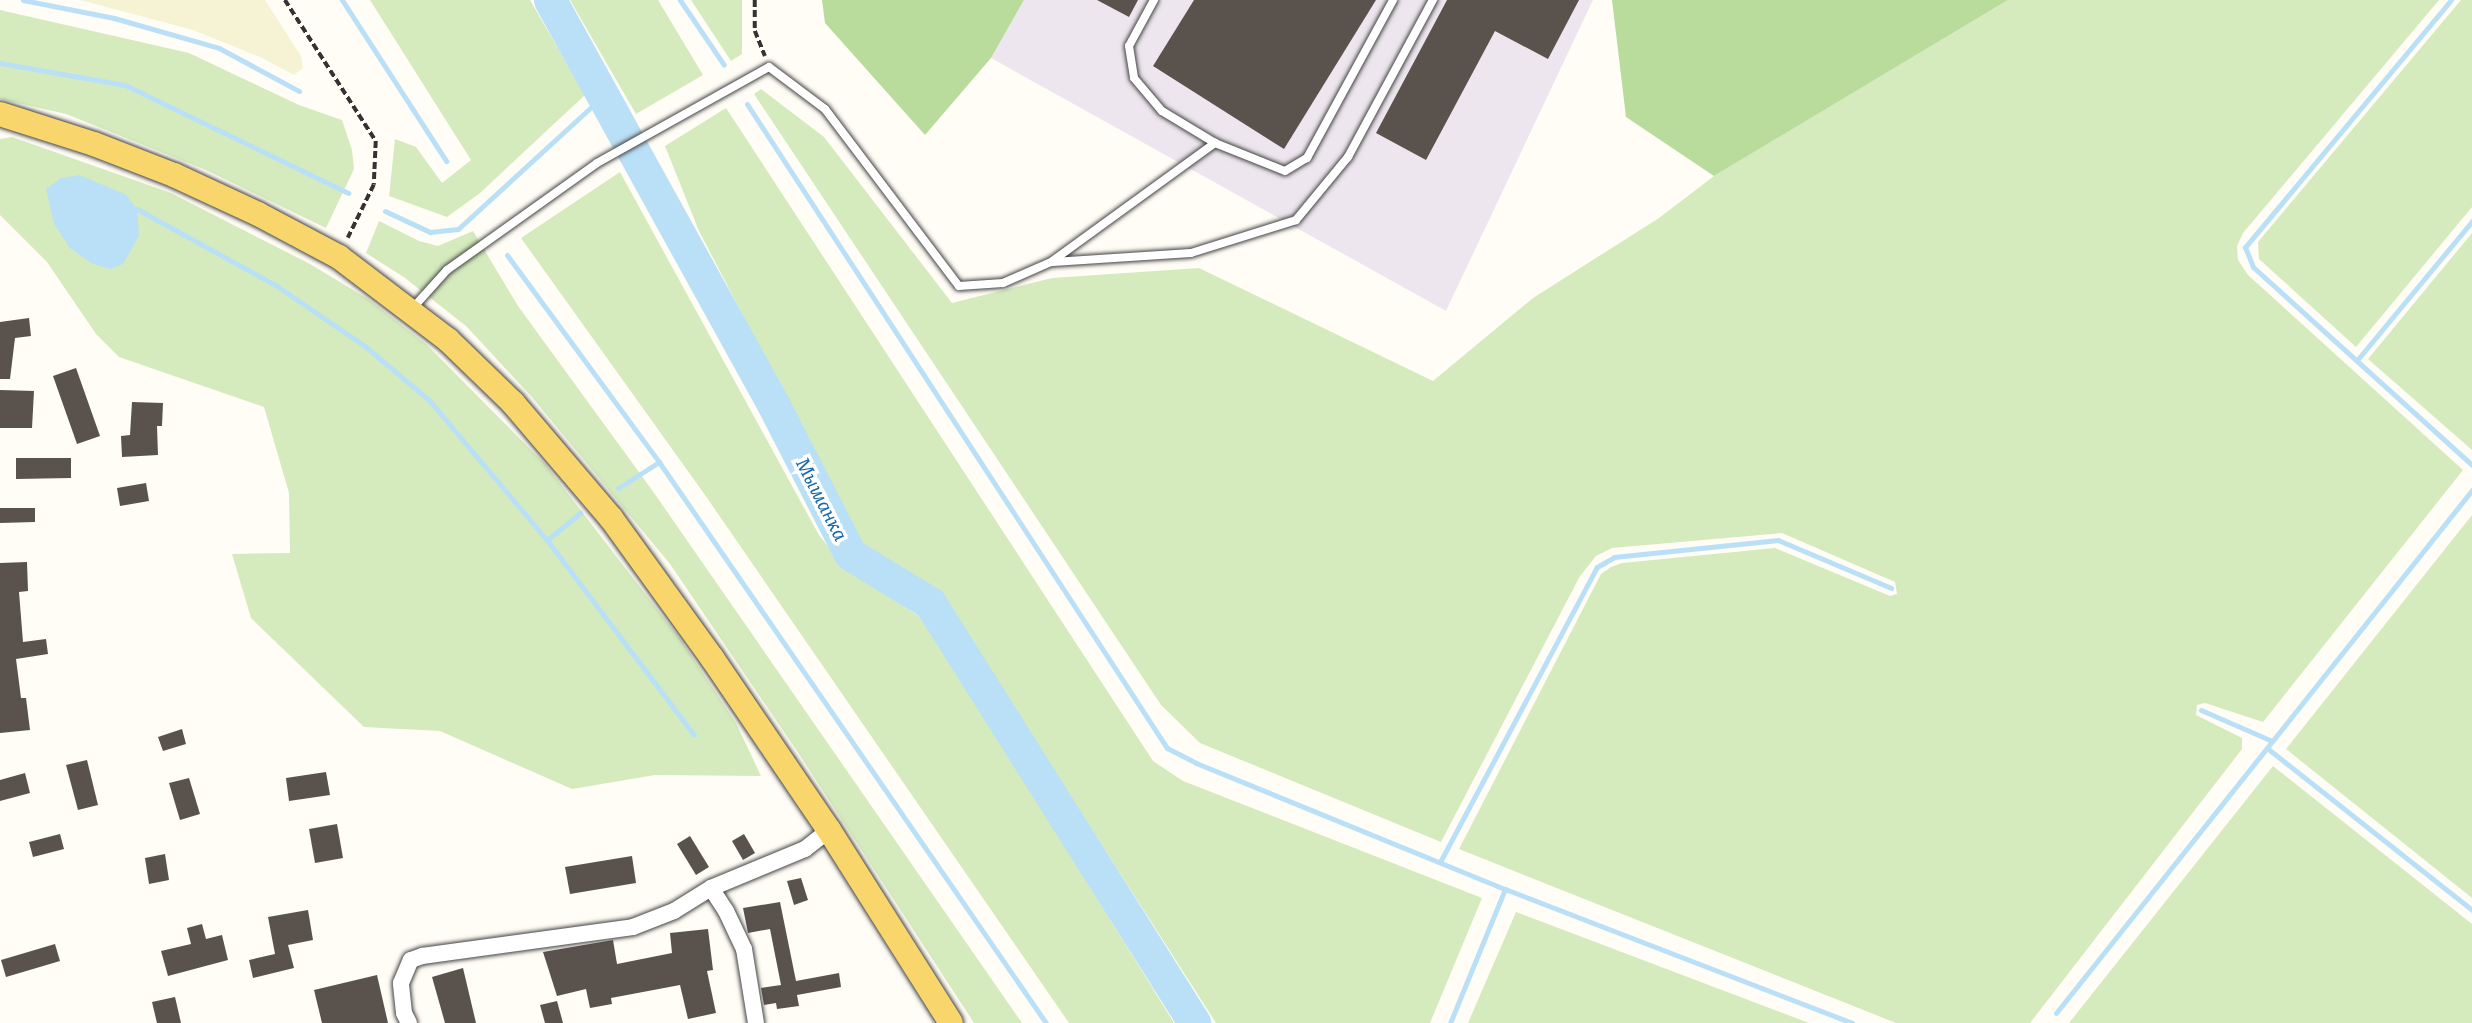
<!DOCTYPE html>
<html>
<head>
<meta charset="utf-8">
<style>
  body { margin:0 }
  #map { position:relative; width:2472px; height:1023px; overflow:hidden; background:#fffdf5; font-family:Literata,serif }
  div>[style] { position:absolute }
  .industrial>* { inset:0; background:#eee6ef }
  .farmland>* { inset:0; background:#f6f3d4 }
  .green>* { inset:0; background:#d5ebbd }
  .forest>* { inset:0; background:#b9dc9c }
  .water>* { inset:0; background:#b9e0f7 }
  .stream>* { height:5px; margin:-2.5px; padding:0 2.5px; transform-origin:2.5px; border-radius:2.5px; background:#b9e0f7 }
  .river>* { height:33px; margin:-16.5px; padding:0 16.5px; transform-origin:16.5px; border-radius:16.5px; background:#b9e0f7 }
  .building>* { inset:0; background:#5a524d }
  .path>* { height:3.5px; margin-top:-1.75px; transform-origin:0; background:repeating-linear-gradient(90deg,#333 0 7px,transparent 0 10.5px) }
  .roads { filter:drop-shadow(0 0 2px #444) drop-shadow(0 0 2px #444) }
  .lane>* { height:8px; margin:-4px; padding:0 4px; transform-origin:4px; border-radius:4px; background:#fff }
  .street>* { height:16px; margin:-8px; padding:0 8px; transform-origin:8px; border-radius:8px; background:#fff }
  .primary>* { height:24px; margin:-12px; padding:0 12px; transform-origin:12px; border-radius:12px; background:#f9d66b }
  span { translate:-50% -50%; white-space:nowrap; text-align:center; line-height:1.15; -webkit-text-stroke:7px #fff; paint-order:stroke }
  .water-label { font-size:19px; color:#1768a6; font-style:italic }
</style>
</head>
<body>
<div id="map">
  <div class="industrial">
    <div style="clip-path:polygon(1024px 0,1593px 0,1446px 311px,991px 58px)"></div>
  </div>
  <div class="farmland">
    <div style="clip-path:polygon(80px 0,265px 0,301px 56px,303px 68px,294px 75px,262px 58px,193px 30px)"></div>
  </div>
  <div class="green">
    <div style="clip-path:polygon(370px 0,530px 0,585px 95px,480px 193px,447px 217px,389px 196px,395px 139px,416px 147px,442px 183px,471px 160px)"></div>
    <div style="clip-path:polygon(570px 0,658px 0,703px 75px,636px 114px)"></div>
    <div style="clip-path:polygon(691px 0,742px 0,742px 54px,731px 61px)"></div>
    <div style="clip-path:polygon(2008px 0,2439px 0,2243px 233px,2237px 246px,2238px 260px,2248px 275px,2463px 470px,2263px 722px,2205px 703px,2197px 705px,2196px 715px,2242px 738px,2242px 749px,2030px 1023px,1896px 1023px,1459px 849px,1601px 574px,1611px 567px,1622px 563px,1775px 548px,1890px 596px,1897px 594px,1895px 582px,1782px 533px,1612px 548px,1596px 556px,1580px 576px,1441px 842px,1200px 743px,1161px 705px,754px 94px,761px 89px,824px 137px,952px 303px,1052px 278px,1199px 268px,1433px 381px,1533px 298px,1659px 218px,1714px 176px)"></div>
    <div style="clip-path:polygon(2461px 0,2472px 0,2472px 207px,2356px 347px,2259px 259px,2258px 242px)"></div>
    <div style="clip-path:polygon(0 10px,189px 53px,299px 105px,342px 120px,352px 150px,354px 169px,326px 228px,206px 170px,66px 114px,0 99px)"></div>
    <div style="clip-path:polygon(726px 108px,1153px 761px,1183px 781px,1482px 898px,1430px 1023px,1216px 1023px,943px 597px,919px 579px,873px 555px,857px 535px,699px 231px,665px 146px)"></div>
    <div style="clip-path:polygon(12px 137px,171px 193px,310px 264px,368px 299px,426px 344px,545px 464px,680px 639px,736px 723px,761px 776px,655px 775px,572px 789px,440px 731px,364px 727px,251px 618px,232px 554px,290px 553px,289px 493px,264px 407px,119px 357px,96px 334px,47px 262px,0 215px,0 139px)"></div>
    <div style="clip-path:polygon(620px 172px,819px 535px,845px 568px,926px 621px,1174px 1023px,1069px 1023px,705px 495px,521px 238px)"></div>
    <div style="clip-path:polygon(379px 221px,419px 241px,438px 246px,473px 231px,518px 306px,652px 490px,1022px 1023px,974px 1023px,799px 754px,670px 564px,531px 396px,466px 326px,405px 278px,366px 253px)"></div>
    <div style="clip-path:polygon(2472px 233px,2472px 450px,2368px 359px)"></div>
    <div style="clip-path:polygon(2472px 515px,2472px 898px,2286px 749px)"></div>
    <div style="clip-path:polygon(2273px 766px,2472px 924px,2472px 1023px,2069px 1023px)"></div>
    <div style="clip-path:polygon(1516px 912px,1809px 1023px,1468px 1023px)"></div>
  </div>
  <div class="forest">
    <div style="clip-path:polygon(822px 0,1024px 0,991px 58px,925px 135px,825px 23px)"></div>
    <div style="clip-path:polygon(1612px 0,2008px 0,1714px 176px,1626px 117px)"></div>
  </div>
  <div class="water">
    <div style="clip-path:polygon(79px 175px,125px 194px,137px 209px,139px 236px,123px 264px,110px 269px,91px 263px,70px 248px,54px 224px,46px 189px,61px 178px)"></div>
  </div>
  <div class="stream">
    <div style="left:23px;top:0;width:93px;rotate:11.2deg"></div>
    <div style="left:114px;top:18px;width:109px;rotate:15.9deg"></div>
    <div style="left:219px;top:48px;width:91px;rotate:28.3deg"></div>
    <div style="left:342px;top:0;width:192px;rotate:57.1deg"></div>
    <div style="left:680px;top:0;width:78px;rotate:55.9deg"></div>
    <div style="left:2451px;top:0;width:322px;rotate:129.8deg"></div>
    <div style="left:2245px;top:247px;width:22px;rotate:68deg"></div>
    <div style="left:2253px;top:267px;width:295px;rotate:42.1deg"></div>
    <div style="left:0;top:63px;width:127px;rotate:10deg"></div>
    <div style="left:125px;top:85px;width:248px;rotate:25.8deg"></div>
    <div style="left:747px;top:104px;width:769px;rotate:56.89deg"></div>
    <div style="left:1167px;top:748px;width:33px;rotate:27deg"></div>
    <div style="left:1196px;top:763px;width:334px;rotate:22.2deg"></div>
    <div style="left:1505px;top:889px;width:372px;rotate:21.1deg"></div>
    <div style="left:137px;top:209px;width:160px;rotate:28.8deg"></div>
    <div style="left:277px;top:286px;width:108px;rotate:34.4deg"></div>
    <div style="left:366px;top:347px;width:82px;rotate:40.1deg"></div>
    <div style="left:429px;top:400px;width:183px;rotate:49.9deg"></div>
    <div style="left:547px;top:540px;width:244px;rotate:53deg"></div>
    <div style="left:385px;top:211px;width:50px;rotate:25deg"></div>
    <div style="left:430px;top:232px;width:28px;rotate:-6deg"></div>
    <div style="left:458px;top:229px;width:198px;rotate:-42.5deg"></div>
    <div style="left:507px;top:255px;width:257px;rotate:53.7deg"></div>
    <div style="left:659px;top:462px;width:682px;rotate:55.4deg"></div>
    <div style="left:2358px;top:359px;width:179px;rotate:-50.4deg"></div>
    <div style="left:618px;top:488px;width:49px;rotate:-32.4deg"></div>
    <div style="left:547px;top:540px;width:43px;rotate:-39.3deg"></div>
    <div style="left:2201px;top:710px;width:77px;rotate:23.6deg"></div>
    <div style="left:2267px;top:748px;width:261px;rotate:38.3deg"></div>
    <div style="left:1440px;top:862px;width:334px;rotate:-62deg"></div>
    <div style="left:1597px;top:567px;width:20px;rotate:-30deg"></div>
    <div style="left:1614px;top:557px;width:165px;rotate:-5.9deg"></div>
    <div style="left:1778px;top:540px;width:123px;rotate:23deg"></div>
    <div style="left:2056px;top:1013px;width:668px;rotate:-51.5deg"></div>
    <div style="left:1450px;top:1023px;width:145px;rotate:-67.7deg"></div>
  </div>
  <div class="river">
    <div style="left:550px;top:0;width:459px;rotate:61.1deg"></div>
    <div style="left:772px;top:402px;width:171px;rotate:62.8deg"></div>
    <div style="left:850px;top:554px;width:94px;rotate:31.5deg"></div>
    <div style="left:930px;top:603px;width:496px;rotate:57.8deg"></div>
  </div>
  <div class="building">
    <div style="clip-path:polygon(1097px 0,1138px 0,1129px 17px)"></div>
    <div style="clip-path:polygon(1194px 0,1376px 0,1284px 149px,1153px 66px)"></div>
    <div style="clip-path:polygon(1447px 0,1579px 0,1548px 59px,1495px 31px,1426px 160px,1376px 133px)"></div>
    <div style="clip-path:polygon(29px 318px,31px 336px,15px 338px,10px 379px,0 379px,0 322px)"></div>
    <div style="clip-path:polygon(76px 368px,100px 436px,77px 444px,53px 376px)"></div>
    <div style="clip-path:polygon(0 390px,34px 391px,32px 428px,0 428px)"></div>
    <div style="clip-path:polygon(132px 402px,163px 403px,162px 426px,157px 426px,158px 455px,122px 457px,121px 436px,130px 435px)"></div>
    <div style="clip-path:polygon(16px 458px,71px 458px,71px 478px,16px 479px)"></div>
    <div style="clip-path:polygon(146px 483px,149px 501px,120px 506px,117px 488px)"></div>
    <div style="clip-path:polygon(0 508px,35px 508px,35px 522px,0 523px)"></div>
    <div style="clip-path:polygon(27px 562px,28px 591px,19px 592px,23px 642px,46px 639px,48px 654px,16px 659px,21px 698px,26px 698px,30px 730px,0 733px,0 563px)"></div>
    <div style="clip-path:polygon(182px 729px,186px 744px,163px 751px,158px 737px)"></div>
    <div style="clip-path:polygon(87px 760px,98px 805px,78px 810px,66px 765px)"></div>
    <div style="clip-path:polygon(326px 772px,330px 795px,289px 801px,286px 778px)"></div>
    <div style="clip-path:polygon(25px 773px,30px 793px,0 801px,0 780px)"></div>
    <div style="clip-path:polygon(189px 778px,200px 814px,180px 820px,169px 783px)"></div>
    <div style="clip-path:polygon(337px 824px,343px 858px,315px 863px,309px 829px)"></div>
    <div style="clip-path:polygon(60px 834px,64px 849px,33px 857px,29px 842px)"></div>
    <div style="clip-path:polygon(744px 834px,755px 853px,743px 860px,732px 841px)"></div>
    <div style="clip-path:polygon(690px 836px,709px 867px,696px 875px,677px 844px)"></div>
    <div style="clip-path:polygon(165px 854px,169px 880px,149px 884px,145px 858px)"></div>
    <div style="clip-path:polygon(632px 856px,636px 883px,570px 894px,565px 867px)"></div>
    <div style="clip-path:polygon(801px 878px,808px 900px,794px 905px,787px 881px)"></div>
    <div style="clip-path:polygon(780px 902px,796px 981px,839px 973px,841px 987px,797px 995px,799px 1006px,777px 1009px,776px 1003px,764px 1005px,761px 988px,781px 985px,770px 929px,748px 933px,743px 908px)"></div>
    <div style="clip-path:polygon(308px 910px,313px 940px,288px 945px,294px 968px,253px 978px,249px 960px,275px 954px,268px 917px)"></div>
    <div style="clip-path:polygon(202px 924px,206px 939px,222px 935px,228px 960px,168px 976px,161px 951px,191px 944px,187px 928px)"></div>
    <div style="clip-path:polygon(708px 929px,713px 970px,707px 971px,716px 1013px,688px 1019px,680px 985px,611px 998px,612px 1004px,590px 1008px,586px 989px,557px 996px,543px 952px,613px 940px,617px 964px,672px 953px,670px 933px)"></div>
    <div style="clip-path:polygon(55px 944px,60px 961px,6px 977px,1px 960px)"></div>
    <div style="clip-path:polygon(463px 968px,476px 1023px,445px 1023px,432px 977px)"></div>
    <div style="clip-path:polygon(377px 975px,388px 1023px,322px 1023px,314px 990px)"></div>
    <div style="clip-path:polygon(175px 997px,181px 1023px,157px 1023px,152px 1002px)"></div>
    <div style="clip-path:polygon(557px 1001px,563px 1023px,545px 1023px,540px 1005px)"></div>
  </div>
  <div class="path">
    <div style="left:285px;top:0;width:168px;rotate:57.2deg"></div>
    <div style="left:376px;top:141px;width:44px;rotate:92.6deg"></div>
    <div style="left:374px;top:185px;width:59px;rotate:116.1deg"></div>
    <div style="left:755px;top:0;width:31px;rotate:90deg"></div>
    <div style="left:755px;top:31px;width:27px;rotate:68deg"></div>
  </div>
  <div class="roads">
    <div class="lane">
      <div style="left:1154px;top:0;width:52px;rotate:118.5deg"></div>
      <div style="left:1129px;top:46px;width:32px;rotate:81deg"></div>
      <div style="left:1134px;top:78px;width:43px;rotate:49.7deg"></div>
      <div style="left:1162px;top:111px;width:62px;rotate:31.1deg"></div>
      <div style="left:1053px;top:262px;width:138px;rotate:-3.7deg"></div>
      <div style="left:1191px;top:253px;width:110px;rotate:-17.4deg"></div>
      <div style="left:1296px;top:220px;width:82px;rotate:-50.5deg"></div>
      <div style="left:1348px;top:157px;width:179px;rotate:-61.6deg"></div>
      <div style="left:411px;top:310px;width:54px;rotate:-48deg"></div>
      <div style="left:447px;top:270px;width:184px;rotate:-35.5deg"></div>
      <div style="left:597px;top:163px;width:197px;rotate:-29.2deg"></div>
      <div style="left:769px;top:67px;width:70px;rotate:36.9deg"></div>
      <div style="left:825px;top:109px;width:222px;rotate:52.9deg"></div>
      <div style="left:959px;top:286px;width:44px;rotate:-3.9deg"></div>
      <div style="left:1003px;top:283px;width:52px;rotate:-23.6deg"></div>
      <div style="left:1051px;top:262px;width:203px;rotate:-36deg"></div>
      <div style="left:1215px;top:143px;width:75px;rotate:21.8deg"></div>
      <div style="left:1285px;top:171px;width:26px;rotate:-31deg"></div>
      <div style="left:1307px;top:158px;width:180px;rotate:-61.4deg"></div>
    </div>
    <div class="street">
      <div style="left:711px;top:888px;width:27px;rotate:57deg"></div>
      <div style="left:726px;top:911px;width:42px;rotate:64.7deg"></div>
      <div style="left:744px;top:949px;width:75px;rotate:80.8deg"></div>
      <div style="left:409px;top:1023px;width:11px;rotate:-117deg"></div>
      <div style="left:404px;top:1013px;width:30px;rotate:-96deg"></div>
      <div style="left:401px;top:983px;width:25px;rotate:-67deg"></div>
      <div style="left:411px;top:960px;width:12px;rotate:-20deg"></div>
      <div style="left:422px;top:956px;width:213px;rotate:-7.8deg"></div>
      <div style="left:633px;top:927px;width:44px;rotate:-21.3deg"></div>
      <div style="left:674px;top:911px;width:44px;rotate:-31.9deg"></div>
      <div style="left:711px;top:888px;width:102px;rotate:-22.5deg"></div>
      <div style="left:805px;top:849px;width:31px;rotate:-38deg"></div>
    </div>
    <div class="primary">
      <div style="left:0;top:114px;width:99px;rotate:17.7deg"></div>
      <div style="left:94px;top:144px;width:86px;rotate:21.2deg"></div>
      <div style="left:174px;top:175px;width:93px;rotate:24.9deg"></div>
      <div style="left:258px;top:214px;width:92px;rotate:28deg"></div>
      <div style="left:339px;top:257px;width:137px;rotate:37.3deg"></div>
      <div style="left:448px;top:340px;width:91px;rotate:44.1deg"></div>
      <div style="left:513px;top:403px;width:151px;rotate:49.6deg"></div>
      <div style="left:611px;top:518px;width:173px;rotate:54.2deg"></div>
      <div style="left:712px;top:658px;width:208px;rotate:55.8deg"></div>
      <div style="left:829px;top:830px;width:228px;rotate:57.7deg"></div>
    </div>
  </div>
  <div class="water-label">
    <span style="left:822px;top:499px;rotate:63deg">Мышанка</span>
  </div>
</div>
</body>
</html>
